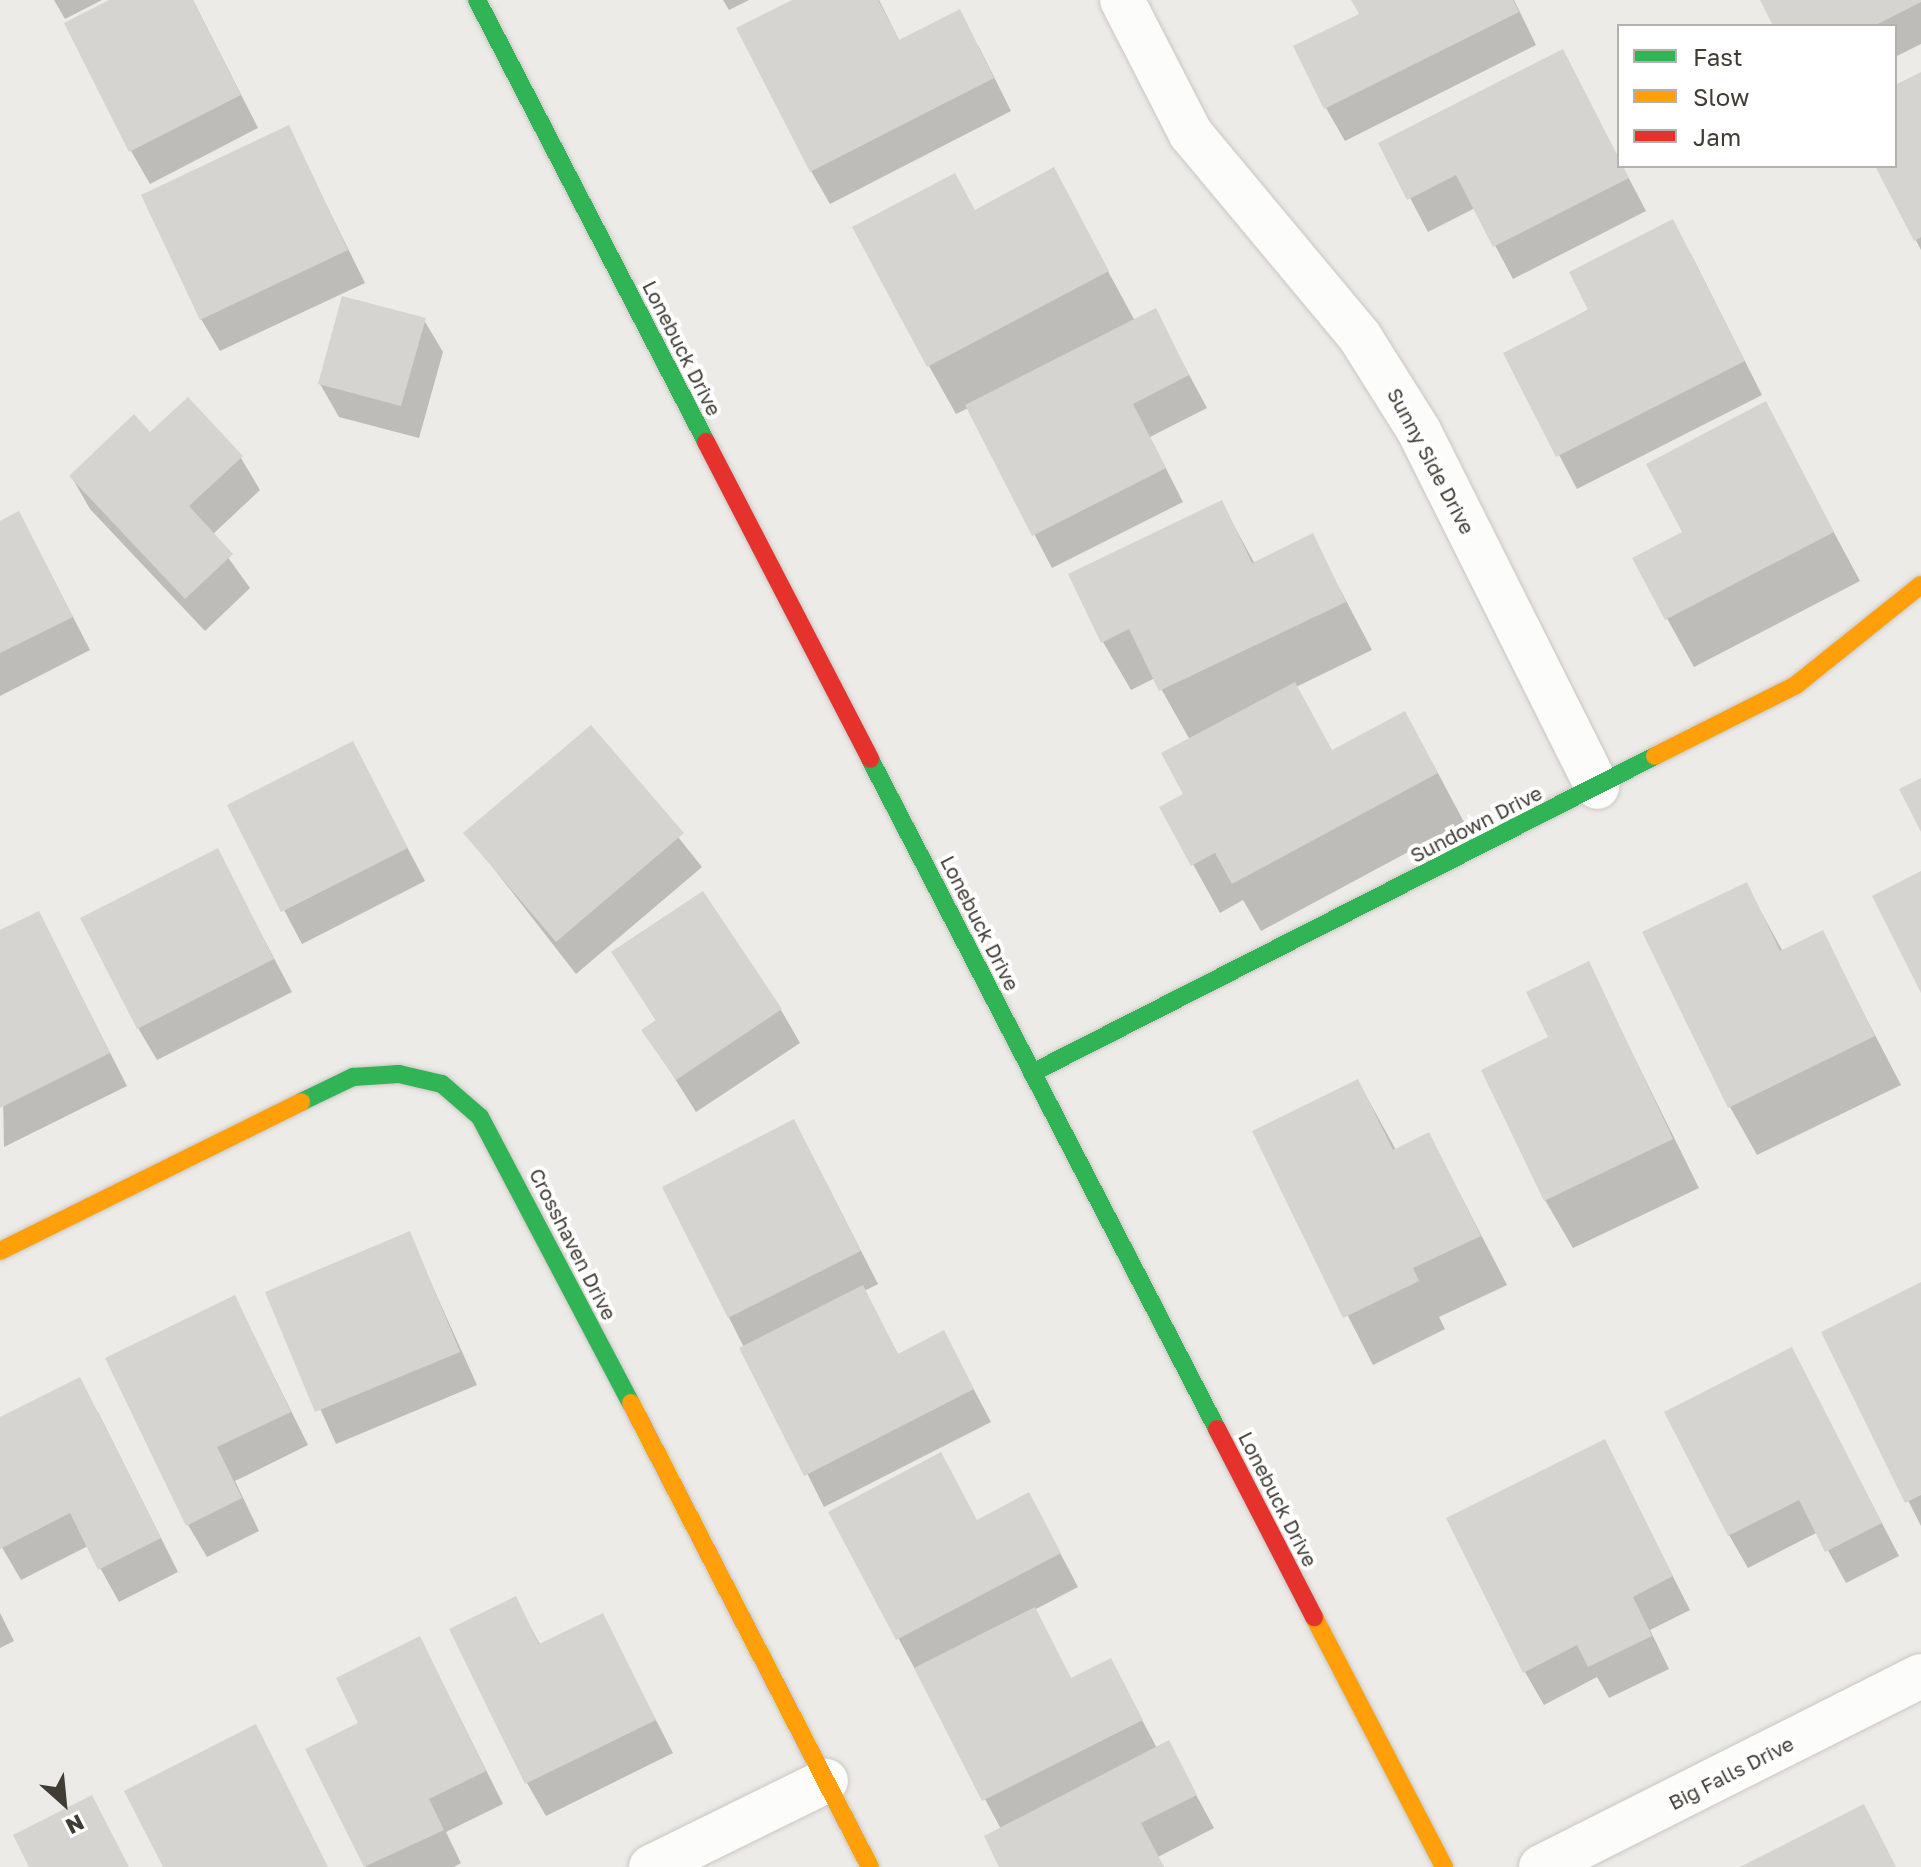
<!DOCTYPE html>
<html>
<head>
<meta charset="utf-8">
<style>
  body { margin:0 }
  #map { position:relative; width:1921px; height:1867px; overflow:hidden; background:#edebe7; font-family:"Golos Text",sans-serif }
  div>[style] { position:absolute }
  .shadow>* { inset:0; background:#0003 }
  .building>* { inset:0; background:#d6d4d0 }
  .roads { filter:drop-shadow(0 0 2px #c9c7c3) drop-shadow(0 0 2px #c9c7c3) }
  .street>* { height:44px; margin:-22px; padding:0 22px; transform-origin:22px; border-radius:22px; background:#fcfcfb }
  .fast>* { height:18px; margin:-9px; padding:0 9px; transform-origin:9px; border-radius:9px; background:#30b455 }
  .slow>* { height:18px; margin:-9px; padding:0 9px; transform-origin:9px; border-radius:9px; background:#ff9f0a }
  .jam>* { height:18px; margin:-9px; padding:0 9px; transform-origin:9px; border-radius:9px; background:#e5322d }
  span { translate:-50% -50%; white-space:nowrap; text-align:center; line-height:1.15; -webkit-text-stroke:8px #fff; paint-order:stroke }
  .street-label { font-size:20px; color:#413d35 }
  .legend { position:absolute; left:1617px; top:24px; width:280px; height:144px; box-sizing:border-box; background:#fff; border:2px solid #b3b1ae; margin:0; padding:10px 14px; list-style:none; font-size:24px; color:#413d35 }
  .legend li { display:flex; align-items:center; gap:16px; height:40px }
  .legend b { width:40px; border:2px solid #b3b1ae }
  .north { position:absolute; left:24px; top:1763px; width:80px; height:80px; -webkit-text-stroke:6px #fff; paint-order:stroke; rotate:153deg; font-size:22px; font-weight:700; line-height:32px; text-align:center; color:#413d35 }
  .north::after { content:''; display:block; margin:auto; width:28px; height:36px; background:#413d35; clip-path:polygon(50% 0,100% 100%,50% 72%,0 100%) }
</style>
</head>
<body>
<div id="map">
  <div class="shadow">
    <div style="clip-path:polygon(54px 0,102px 0,65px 19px)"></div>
    <div style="clip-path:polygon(114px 0,193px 0,258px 128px,150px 184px,131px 151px)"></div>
    <div style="clip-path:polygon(723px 0,749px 0,729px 10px)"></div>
    <div style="clip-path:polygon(796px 0,879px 0,900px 42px,978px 45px,1011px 111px,830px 204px,811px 171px)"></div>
    <div style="clip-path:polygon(1354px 0,1514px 0,1536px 45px,1345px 141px,1326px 108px,1361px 15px)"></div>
    <div style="clip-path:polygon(1762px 0,1921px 0,1921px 44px,1895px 57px,1895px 26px,1776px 26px)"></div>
    <div style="clip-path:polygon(1562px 51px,1646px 211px,1513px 279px,1475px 208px,1428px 232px,1381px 143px)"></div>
    <div style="clip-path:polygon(1921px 74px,1921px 250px,1877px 166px,1895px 166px,1895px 88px)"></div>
    <div style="clip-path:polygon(288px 127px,365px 283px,220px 351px,201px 319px)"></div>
    <div style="clip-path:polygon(1053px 170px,1135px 321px,1155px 311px,1207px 408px,1150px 437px,1183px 502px,1052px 568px,968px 408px,956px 414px,929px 366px,975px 212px)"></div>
    <div style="clip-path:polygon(1691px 254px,1762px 395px,1577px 489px,1506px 354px)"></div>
    <div style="clip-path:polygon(424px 320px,443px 352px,419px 438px,339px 417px,320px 384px)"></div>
    <div style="clip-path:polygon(1765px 404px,1860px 581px,1694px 667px,1634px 559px,1684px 533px)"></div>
    <div style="clip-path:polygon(150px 435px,241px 458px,260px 490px,212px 535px,250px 588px,205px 631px,90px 509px,71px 476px)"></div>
    <div style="clip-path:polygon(1221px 502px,1255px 564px,1312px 536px,1372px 650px,1296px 687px,1333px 752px,1432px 762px,1464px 822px,1261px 931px,1243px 900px,1220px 913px,1162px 808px,1186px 795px,1190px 740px,1155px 678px,1131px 690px,1103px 642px)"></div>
    <div style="clip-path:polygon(0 523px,37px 547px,90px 650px,0 696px)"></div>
    <div style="clip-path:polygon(591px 728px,702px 867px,576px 974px,466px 833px)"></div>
    <div style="clip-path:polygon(352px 743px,425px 881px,302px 944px,229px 806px)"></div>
    <div style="clip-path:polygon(217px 851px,292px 992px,157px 1060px,138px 1028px)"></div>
    <div style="clip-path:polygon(1746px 884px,1783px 952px,1822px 933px,1901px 1085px,1757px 1155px,1730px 1107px)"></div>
    <div style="clip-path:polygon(39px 913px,127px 1086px,4px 1147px,0 932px)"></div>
    <div style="clip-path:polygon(613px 953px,781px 1010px,800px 1043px,696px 1112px,644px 1030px,657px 1022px)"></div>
    <div style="clip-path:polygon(1588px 964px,1699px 1188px,1573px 1248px,1545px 1200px,1551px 1038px)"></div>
    <div style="clip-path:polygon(1358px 1081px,1396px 1150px,1429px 1134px,1507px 1285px,1439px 1317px,1445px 1329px,1373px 1365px,1254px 1132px)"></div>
    <div style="clip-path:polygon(812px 1155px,878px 1284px,864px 1291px,899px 1356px,944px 1333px,991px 1422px,824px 1507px,664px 1188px)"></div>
    <div style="clip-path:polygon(409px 1234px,477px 1385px,336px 1444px,268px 1293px)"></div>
    <div style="clip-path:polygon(1921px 1285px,1921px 1526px,1824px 1333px)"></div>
    <div style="clip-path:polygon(235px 1298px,308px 1445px,235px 1481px,259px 1531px,207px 1557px,188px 1525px)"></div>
    <div style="clip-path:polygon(1792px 1349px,1899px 1556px,1846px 1583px,1818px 1532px,1748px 1568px,1729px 1535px)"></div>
    <div style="clip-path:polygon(98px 1412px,178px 1572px,119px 1602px,88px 1546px,21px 1580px,0 1544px,0 1419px)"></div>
    <div style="clip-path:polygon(1604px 1441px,1690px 1610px,1650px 1630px,1669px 1669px,1609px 1698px,1597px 1677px,1544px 1705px,1525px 1672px)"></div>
    <div style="clip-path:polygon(831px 1513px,1047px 1528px,1078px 1587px,1034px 1610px,1072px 1680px,1110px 1660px,1157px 1748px,1168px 1743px,1214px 1828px,1158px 1857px,1164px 1867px,1002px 1867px,1001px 1829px)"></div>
    <div style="clip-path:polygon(515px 1599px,541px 1646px,602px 1616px,673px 1753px,546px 1816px,527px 1783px)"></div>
    <div style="clip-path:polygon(0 1613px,14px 1641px,0 1648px)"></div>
    <div style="clip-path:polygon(420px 1638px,503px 1804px,446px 1832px,461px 1863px,454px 1867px,366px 1867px,308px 1750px,361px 1724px)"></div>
  </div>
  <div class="building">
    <div style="clip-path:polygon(109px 0,193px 0,241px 95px,129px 152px,64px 23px)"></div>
    <div style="clip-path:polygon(792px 0,878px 0,899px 40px,960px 9px,994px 78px,810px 172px,736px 28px)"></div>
    <div style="clip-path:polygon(1351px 0,1513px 0,1519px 12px,1324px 109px,1293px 46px,1359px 14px)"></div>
    <div style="clip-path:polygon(1760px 0,1921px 0,1921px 2px,1874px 26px,1773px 26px)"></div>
    <div style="clip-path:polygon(1563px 49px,1629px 178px,1493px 247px,1456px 175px,1407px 200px,1378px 143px)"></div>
    <div style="clip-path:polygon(1921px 72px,1921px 237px,1914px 241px,1875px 166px,1895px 166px,1895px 85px)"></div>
    <div style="clip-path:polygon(289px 125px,348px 250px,200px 320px,141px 195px)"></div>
    <div style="clip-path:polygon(1054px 167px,1109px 271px,927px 367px,852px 227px,955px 173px,975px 210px)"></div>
    <div style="clip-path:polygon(1673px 219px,1745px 361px,1556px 457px,1503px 353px,1588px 310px,1569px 272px)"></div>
    <div style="clip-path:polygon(342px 296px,426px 318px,401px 406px,318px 384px)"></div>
    <div style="clip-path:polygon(1156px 308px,1189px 375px,1133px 404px,1166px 468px,1032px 536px,965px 405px)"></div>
    <div style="clip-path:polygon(188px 397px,243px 456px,189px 506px,233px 554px,185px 599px,69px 476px,134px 414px,150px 432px)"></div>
    <div style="clip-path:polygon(1766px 401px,1834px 532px,1665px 620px,1632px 558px,1682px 532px,1646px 464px)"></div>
    <div style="clip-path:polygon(1222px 500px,1252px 563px,1313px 533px,1346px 602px,1159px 691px,1129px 629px,1101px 643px,1068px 574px)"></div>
    <div style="clip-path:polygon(19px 511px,73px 617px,0 653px,0 521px)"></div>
    <div style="clip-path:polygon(1295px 682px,1332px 750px,1405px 711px,1438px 773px,1232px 884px,1215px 853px,1191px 866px,1159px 807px,1183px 794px,1161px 753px)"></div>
    <div style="clip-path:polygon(591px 725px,684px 833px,556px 942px,463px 833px)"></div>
    <div style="clip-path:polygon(353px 741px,408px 848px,281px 912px,227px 805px)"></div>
    <div style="clip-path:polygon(1921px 778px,1921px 832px,1899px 789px)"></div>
    <div style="clip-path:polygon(218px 848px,274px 959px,137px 1029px,80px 918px)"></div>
    <div style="clip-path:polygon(1921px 871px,1921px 993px,1872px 896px)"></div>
    <div style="clip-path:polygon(1747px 882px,1780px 951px,1823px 930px,1875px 1036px,1728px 1108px,1642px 932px)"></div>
    <div style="clip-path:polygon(703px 891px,782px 1009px,676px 1080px,641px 1030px,656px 1020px,611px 952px)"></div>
    <div style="clip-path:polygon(39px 911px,110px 1053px,0 1108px,0 930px)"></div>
    <div style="clip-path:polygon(1589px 961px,1673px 1139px,1544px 1201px,1481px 1070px,1548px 1037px,1526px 992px)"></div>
    <div style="clip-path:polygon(1358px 1079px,1393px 1150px,1429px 1132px,1481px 1236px,1413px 1268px,1419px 1281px,1343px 1318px,1252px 1131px)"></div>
    <div style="clip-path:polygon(794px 1119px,861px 1251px,728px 1318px,662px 1187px)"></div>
    <div style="clip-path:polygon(410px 1231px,460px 1352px,315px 1412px,265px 1292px)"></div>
    <div style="clip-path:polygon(1921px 1282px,1921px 1495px,1905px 1503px,1821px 1332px)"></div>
    <div style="clip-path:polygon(863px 1285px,898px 1354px,944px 1330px,974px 1389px,804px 1476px,739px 1348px)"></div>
    <div style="clip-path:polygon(235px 1295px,291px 1412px,217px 1447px,242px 1498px,186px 1526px,105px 1358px)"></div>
    <div style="clip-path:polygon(1792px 1347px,1882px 1523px,1825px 1552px,1799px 1500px,1728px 1536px,1664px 1412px)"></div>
    <div style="clip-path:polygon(80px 1377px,161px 1538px,98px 1570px,70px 1513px,0 1549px,0 1417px)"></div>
    <div style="clip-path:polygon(1605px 1439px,1673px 1576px,1633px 1597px,1652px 1636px,1588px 1667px,1577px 1645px,1523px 1673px,1446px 1518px)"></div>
    <div style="clip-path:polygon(941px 1452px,977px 1520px,1029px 1492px,1061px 1553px,896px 1640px,828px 1512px)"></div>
    <div style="clip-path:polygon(516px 1596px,539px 1644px,603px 1613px,656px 1720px,525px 1784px,449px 1629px)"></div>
    <div style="clip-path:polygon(1035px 1607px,1071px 1678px,1111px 1658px,1143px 1720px,982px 1801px,914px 1668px)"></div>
    <div style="clip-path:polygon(420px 1636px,486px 1771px,429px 1799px,444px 1830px,364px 1867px,305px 1749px,358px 1723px,336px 1678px)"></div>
    <div style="clip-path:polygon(256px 1724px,328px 1867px,163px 1867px,124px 1791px)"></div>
    <div style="clip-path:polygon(1169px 1740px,1197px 1795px,1141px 1823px,1164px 1867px,999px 1867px,984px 1836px)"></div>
    <div style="clip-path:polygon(92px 1795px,129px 1867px,29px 1867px,13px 1835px)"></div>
    <div style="clip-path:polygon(1864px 1804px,1896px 1867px,1740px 1867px)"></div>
  </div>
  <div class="roads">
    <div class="street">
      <div style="left:1122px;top:0;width:151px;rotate:62.8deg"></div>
      <div style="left:1191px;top:134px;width:264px;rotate:50.2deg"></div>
      <div style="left:1360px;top:337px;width:111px;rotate:57.9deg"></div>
      <div style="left:1419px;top:431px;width:398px;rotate:63.4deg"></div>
      <div style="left:651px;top:1867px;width:195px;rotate:-26.2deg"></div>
      <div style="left:1541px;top:1867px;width:425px;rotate:-26.7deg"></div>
    </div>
    <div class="fast">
      <div style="left:477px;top:0;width:498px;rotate:62.6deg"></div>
      <div style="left:870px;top:759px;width:755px;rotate:62.62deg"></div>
      <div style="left:1032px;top:1073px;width:699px;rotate:-26.97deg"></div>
      <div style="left:301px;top:1102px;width:58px;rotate:-25.7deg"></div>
      <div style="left:353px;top:1077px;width:46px;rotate:-3.7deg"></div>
      <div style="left:399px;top:1074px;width:44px;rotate:13.1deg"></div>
      <div style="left:442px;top:1084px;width:50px;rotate:41deg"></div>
      <div style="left:480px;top:1117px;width:323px;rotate:62.2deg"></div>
    </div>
    <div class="slow">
      <div style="left:1655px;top:756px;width:158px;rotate:-26.7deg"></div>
      <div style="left:1796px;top:685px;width:160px;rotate:-38.7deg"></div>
      <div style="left:0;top:1251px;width:336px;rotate:-26.3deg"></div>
      <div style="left:631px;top:1403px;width:522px;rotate:62.75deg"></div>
      <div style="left:1314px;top:1617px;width:282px;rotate:62.5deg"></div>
    </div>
    <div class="jam">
      <div style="left:706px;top:442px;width:357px;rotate:62.6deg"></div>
      <div style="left:1217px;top:1429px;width:212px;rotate:62.7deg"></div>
    </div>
  </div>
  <div class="street-label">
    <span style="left:682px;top:348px;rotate:63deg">Lonebuck Drive</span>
    <span style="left:1431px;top:461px;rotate:62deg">Sunny Side Drive</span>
    <span style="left:1476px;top:824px;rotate:-27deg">Sundown Drive</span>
    <span style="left:980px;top:923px;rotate:63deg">Lonebuck Drive</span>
    <span style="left:573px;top:1244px;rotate:63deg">Crosshaven Drive</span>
    <span style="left:1278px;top:1499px;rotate:63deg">Lonebuck Drive</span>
    <span style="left:1731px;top:1773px;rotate:-27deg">Big Falls Drive</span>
  </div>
  <ul class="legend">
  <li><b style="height:10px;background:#30b455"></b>Fast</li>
  <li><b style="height:10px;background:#ff9f0a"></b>Slow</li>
  <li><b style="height:10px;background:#e5322d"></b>Jam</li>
  </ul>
  <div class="north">N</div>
</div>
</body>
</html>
